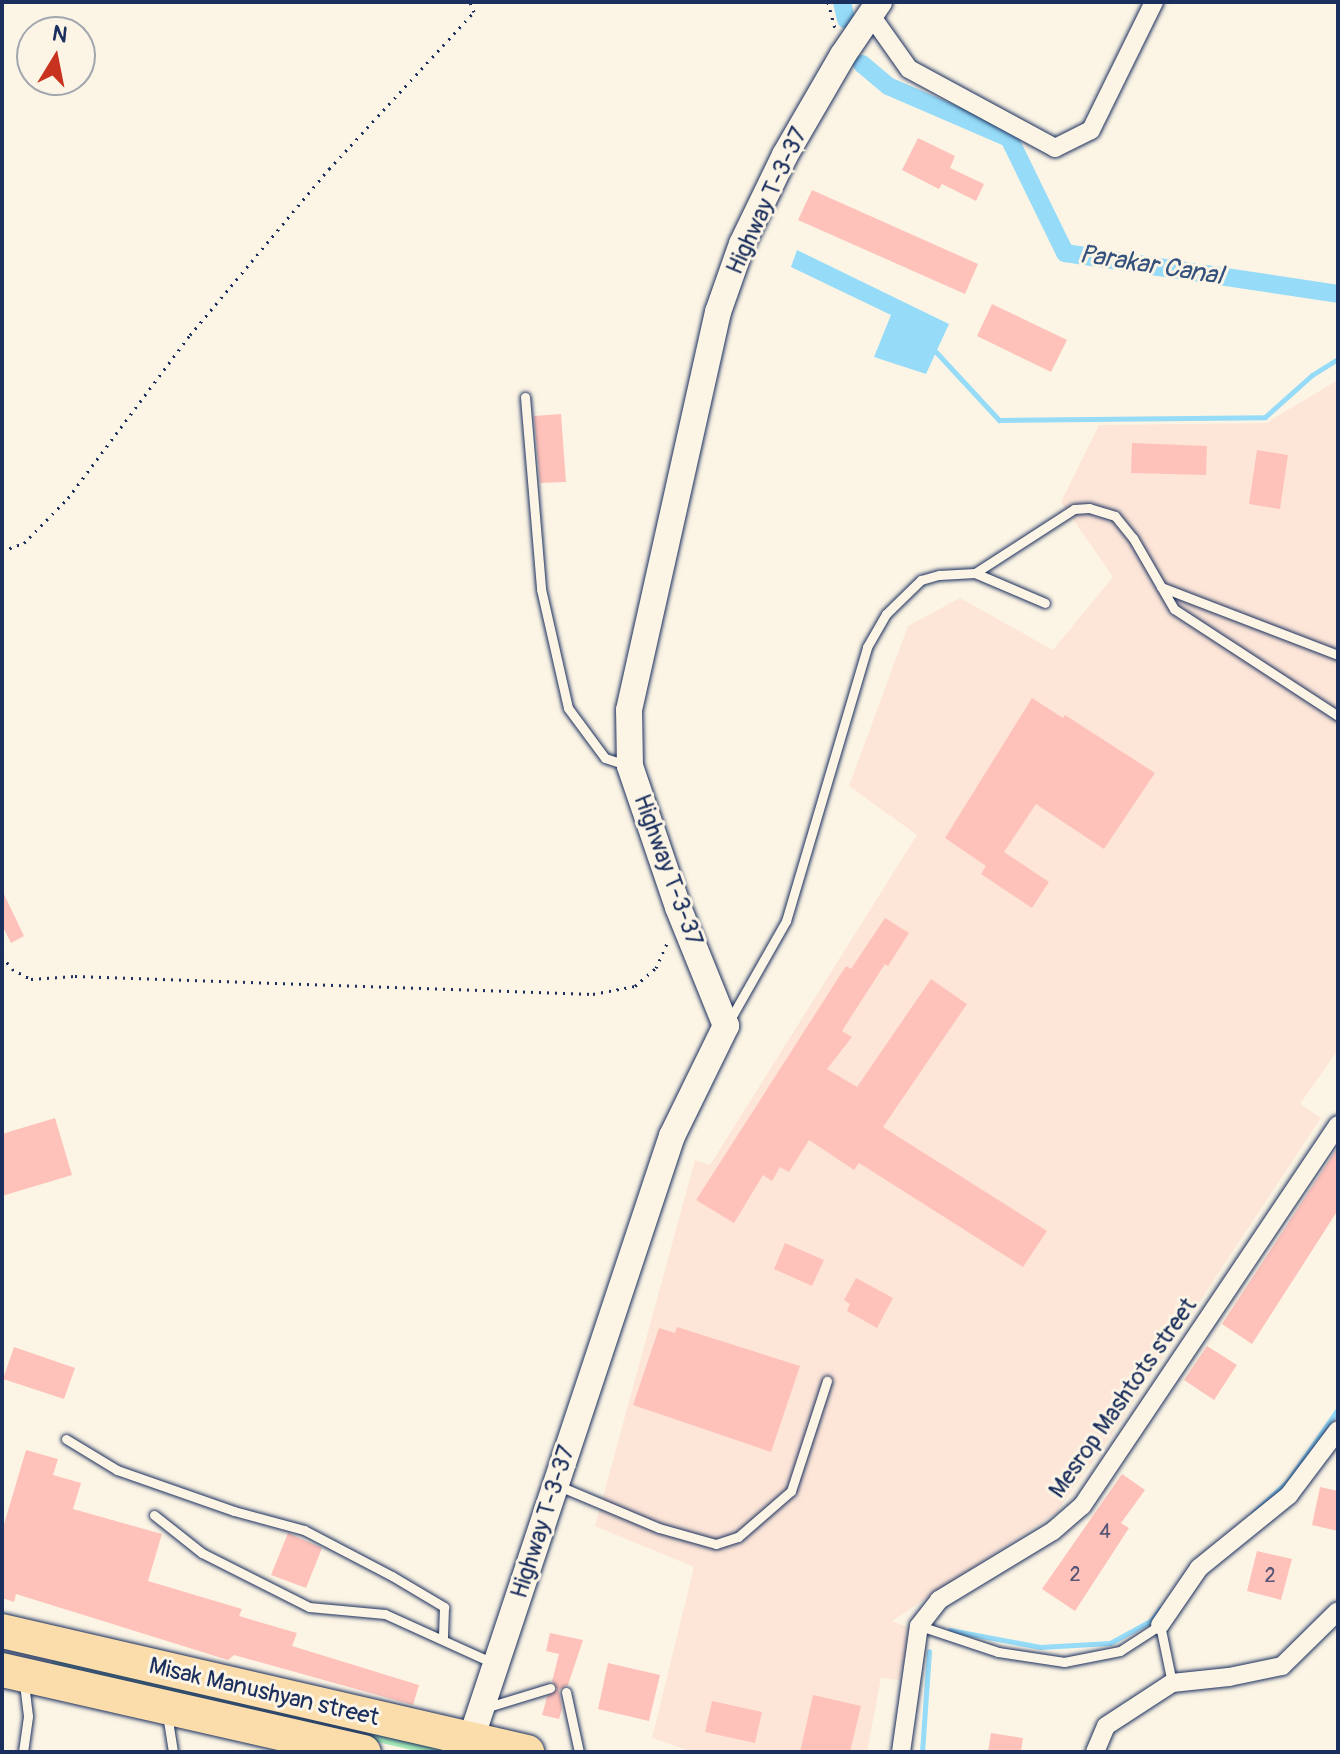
<!DOCTYPE html>
<html>
<head>
<meta charset="utf-8">
<style>
  body { margin:0 }
  #map { position:relative; width:1340px; height:1754px; overflow:hidden; background:#fcf5e5; font-family:Pangolin,sans-serif }
  div>[style] { position:absolute }
  .built>* { inset:0; background:#fde6d8 }
  .green>* { inset:0; background:#a6ebb7 }
  .water>* { inset:0; background:#96dbf8 }
  .stream>* { height:5px; margin:-2.5px; padding:0 2.5px; transform-origin:2.5px; border-radius:2.5px; background:#96dbf8 }
  .canal>* { height:18px; margin:-9px; padding:0 9px; transform-origin:9px; border-radius:9px; background:#96dbf8 }
  .building>* { inset:0; background:#fec2ba }
  .path>* { height:3px; margin-top:-1.5px; transform-origin:0; background:repeating-linear-gradient(90deg,#1b2f5e 0 2px,transparent 0 8px) }
  .roads { filter:drop-shadow(0 0 2px #1b2f5e) drop-shadow(0 0 2px #1b2f5e) }
  .lane>* { height:9px; margin:-4.5px; padding:0 4.5px; transform-origin:4.5px; border-radius:4.5px; background:#fcf5e5 }
  .street>* { height:18px; margin:-9px; padding:0 9px; transform-origin:9px; border-radius:9px; background:#fcf5e5 }
  .secondary>* { height:26px; margin:-13px; padding:0 13px; transform-origin:13px; border-radius:13px; background:#fcf5e5 }
  .highway>* { height:34px; margin:-17px; padding:0 17px; transform-origin:17px; border-radius:17px; background:#faddab }
  span { translate:-50% -50%; white-space:nowrap; text-align:center; line-height:1.15; -webkit-text-stroke:6px #fcf5e5; paint-order:stroke }
  .number-label { font-size:20px; color:#545475 }
  .number-label span { -webkit-text-stroke-width:0 }
  .street-label { font-size:24px; color:#1b2f5e }
  .water-label { font-size:26px; color:#34517d; font-style:italic }
  .frame { position:absolute; inset:0; border:4px solid #1b2f5e; pointer-events:none }
  .north { position:absolute; left:16px; top:16px; width:80px; height:80px; box-sizing:border-box; background:#fcf5e5; border:2px solid #a2a6af; border-radius:50%; rotate:10deg; font-size:22px; font-weight:700; line-height:32px; text-align:center; color:#1b2f5e }
  .north::after { content:''; display:block; margin:auto; width:28px; height:36px; background:#c8321e; clip-path:polygon(50% 0,100% 100%,50% 72%,0 100%) }
</style>
</head>
<body>
<div id="map">
  <div class="built">
    <div style="clip-path:polygon(1338px 380px,1338px 1050px,1300px 1104px,1321px 1118px,1108px 1440px,1056px 1513px,892px 1621px,912px 1629px,899px 1680px,881px 1678px,867px 1752px,693px 1752px,652px 1738px,694px 1567px,595px 1526px,695px 1160px,710px 1165px,917px 835px,849px 786px,908px 626px,960px 598px,1053px 650px,1113px 577px,1061px 502px,1099px 425px,1266px 423px)"></div>
  </div>
  <div class="green">
    <div style="clip-path:polygon(53px 1658px,461px 1752px,421px 1752px,51px 1667px)"></div>
  </div>
  <div class="water">
    <div style="clip-path:polygon(797px 250px,949px 324px,926px 374px,874px 357px,891px 315px,791px 267px)"></div>
  </div>
  <div class="stream">
    <div style="left:936px;top:352px;width:93px;rotate:47.2deg"></div>
    <div style="left:999px;top:420px;width:266px;rotate:-0.6deg"></div>
    <div style="left:1265px;top:417px;width:63px;rotate:-41.8deg"></div>
    <div style="left:1312px;top:375px;width:31px;rotate:-32deg"></div>
    <div style="left:1253px;top:1513px;width:47px;rotate:-42.4deg"></div>
    <div style="left:1288px;top:1481px;width:88px;rotate:-55.2deg"></div>
    <div style="left:950px;top:1630px;width:92px;rotate:10.7deg"></div>
    <div style="left:1040px;top:1647px;width:70px;rotate:-3.3deg"></div>
    <div style="left:1110px;top:1643px;width:48px;rotate:-28.7deg"></div>
    <div style="left:1152px;top:1620px;width:14px;rotate:-54deg"></div>
    <div style="left:922px;top:1752px;width:101px;rotate:-86deg"></div>
  </div>
  <div class="canal">
    <div style="left:842px;top:2px;width:18px;rotate:77deg"></div>
    <div style="left:862px;top:64px;width:34px;rotate:40deg"></div>
    <div style="left:888px;top:86px;width:132px;rotate:23.3deg"></div>
    <div style="left:1009px;top:138px;width:128px;rotate:64deg"></div>
    <div style="left:1065px;top:253px;width:276px;rotate:8.5deg"></div>
  </div>
  <div class="building">
    <div style="clip-path:polygon(918px 138px,955px 156px,950px 168px,984px 184px,976px 201px,942px 184px,939px 189px,902px 170px)"></div>
    <div style="clip-path:polygon(812px 190px,978px 264px,965px 294px,798px 220px)"></div>
    <div style="clip-path:polygon(992px 304px,1067px 340px,1051px 372px,977px 336px)"></div>
    <div style="clip-path:polygon(561px 414px,566px 482px,540px 483px,534px 416px)"></div>
    <div style="clip-path:polygon(1132px 443px,1207px 446px,1206px 475px,1131px 473px)"></div>
    <div style="clip-path:polygon(1257px 450px,1288px 455px,1280px 509px,1249px 504px)"></div>
    <div style="clip-path:polygon(1032px 698px,1063px 718px,1065px 715px,1155px 773px,1104px 849px,1036px 804px,1004px 852px,1049px 882px,1032px 908px,981px 874px,986px 866px,945px 838px)"></div>
    <div style="clip-path:polygon(2px 890px,24px 936px,11px 943px,2px 925px)"></div>
    <div style="clip-path:polygon(885px 918px,909px 933px,888px 966px,885px 964px,842px 1031px,852px 1037px,827px 1069px,857px 1087px,931px 979px,967px 1004px,883px 1127px,1047px 1231px,1023px 1267px,859px 1163px,854px 1170px,809px 1140px,789px 1172px,780px 1167px,772px 1181px,763px 1175px,734px 1223px,696px 1200px,846px 966px,851px 969px)"></div>
    <div style="clip-path:polygon(55px 1118px,72px 1175px,2px 1196px,2px 1134px)"></div>
    <div style="clip-path:polygon(1338px 1147px,1338px 1210px,1252px 1344px,1222px 1324px)"></div>
    <div style="clip-path:polygon(785px 1243px,824px 1260px,812px 1286px,774px 1269px)"></div>
    <div style="clip-path:polygon(856px 1278px,893px 1298px,877px 1328px,847px 1311px,850px 1304px,844px 1300px)"></div>
    <div style="clip-path:polygon(677px 1327px,800px 1366px,771px 1452px,633px 1405px,659px 1328px,675px 1333px)"></div>
    <div style="clip-path:polygon(1207px 1346px,1237px 1365px,1214px 1400px,1184px 1380px)"></div>
    <div style="clip-path:polygon(14px 1347px,75px 1368px,64px 1399px,3px 1379px)"></div>
    <div style="clip-path:polygon(26px 1450px,58px 1459px,53px 1475px,81px 1483px,73px 1509px,162px 1534px,148px 1581px,242px 1609px,239px 1616px,297px 1633px,292px 1646px,419px 1685px,413px 1705px,234px 1655px,228px 1660px,16px 1594px,14px 1602px,2px 1598px,2px 1531px)"></div>
    <div style="clip-path:polygon(1122px 1474px,1145px 1490px,1121px 1523px,1129px 1528px,1075px 1611px,1042px 1589px)"></div>
    <div style="clip-path:polygon(1320px 1487px,1338px 1491px,1338px 1531px,1312px 1525px)"></div>
    <div style="clip-path:polygon(288px 1533px,322px 1548px,306px 1588px,271px 1575px)"></div>
    <div style="clip-path:polygon(1257px 1551px,1292px 1559px,1281px 1600px,1247px 1591px)"></div>
    <div style="clip-path:polygon(550px 1633px,583px 1640px,568px 1685px,559px 1690px,562px 1709px,559px 1719px,542px 1715px,547px 1697px,557px 1689px,552px 1681px,559px 1654px,546px 1651px)"></div>
    <div style="clip-path:polygon(608px 1663px,660px 1675px,649px 1721px,598px 1709px)"></div>
    <div style="clip-path:polygon(813px 1695px,861px 1706px,850px 1752px,800px 1752px)"></div>
    <div style="clip-path:polygon(712px 1701px,762px 1712px,755px 1743px,705px 1732px)"></div>
    <div style="clip-path:polygon(991px 1733px,1023px 1738px,1021px 1752px,988px 1752px)"></div>
  </div>
  <div class="path">
    <div style="left:828px;top:2px;width:28px;rotate:75deg"></div>
    <div style="left:2px;top:551px;width:23px;rotate:-20deg"></div>
    <div style="left:24px;top:543px;width:63px;rotate:-45.6deg"></div>
    <div style="left:68px;top:498px;width:204px;rotate:-53.2deg"></div>
    <div style="left:190px;top:335px;width:217px;rotate:-50.1deg"></div>
    <div style="left:329px;top:169px;width:214px;rotate:-47.3deg"></div>
    <div style="left:474px;top:12px;width:11px;rotate:-112deg"></div>
    <div style="left:2px;top:956px;width:16px;rotate:52deg"></div>
    <div style="left:12px;top:969px;width:21px;rotate:28deg"></div>
    <div style="left:31px;top:979px;width:44px;rotate:-3.9deg"></div>
    <div style="left:75px;top:976px;width:518px;rotate:1.99deg"></div>
    <div style="left:593px;top:994px;width:43px;rotate:-10.8deg"></div>
    <div style="left:635px;top:986px;width:28px;rotate:-41deg"></div>
    <div style="left:656px;top:968px;width:30px;rotate:-66deg"></div>
  </div>
  <div class="roads">
    <div class="lane">
      <div style="left:525px;top:397px;width:193px;rotate:85.2deg"></div>
      <div style="left:541px;top:589px;width:122px;rotate:77.2deg"></div>
      <div style="left:568px;top:708px;width:62px;rotate:53.5deg"></div>
      <div style="left:605px;top:758px;width:23px;rotate:18deg"></div>
      <div style="left:975px;top:573px;width:118px;rotate:-32.9deg"></div>
      <div style="left:1074px;top:509px;width:15px;rotate:-4deg"></div>
      <div style="left:1089px;top:508px;width:27px;rotate:17deg"></div>
      <div style="left:1115px;top:516px;width:28px;rotate:51deg"></div>
      <div style="left:1133px;top:538px;width:82px;rotate:60deg"></div>
      <div style="left:1174px;top:609px;width:196px;rotate:33.1deg"></div>
      <div style="left:1161px;top:587px;width:190px;rotate:21deg"></div>
      <div style="left:728px;top:1023px;width:117px;rotate:-60.4deg"></div>
      <div style="left:786px;top:921px;width:286px;rotate:-73.5deg"></div>
      <div style="left:867px;top:647px;width:38px;rotate:-60deg"></div>
      <div style="left:886px;top:614px;width:49px;rotate:-44.2deg"></div>
      <div style="left:921px;top:580px;width:19px;rotate:-16deg"></div>
      <div style="left:939px;top:575px;width:36px;rotate:-3deg"></div>
      <div style="left:975px;top:573px;width:76px;rotate:23.2deg"></div>
      <div style="left:66px;top:1439px;width:60px;rotate:31.3deg"></div>
      <div style="left:117px;top:1470px;width:124px;rotate:19.3deg"></div>
      <div style="left:234px;top:1511px;width:73px;rotate:15.2deg"></div>
      <div style="left:304px;top:1530px;width:99px;rotate:27.6deg"></div>
      <div style="left:392px;top:1576px;width:61px;rotate:30.8deg"></div>
      <div style="left:444px;top:1607px;width:32px;rotate:92deg"></div>
      <div style="left:559px;top:1486px;width:108px;rotate:22.8deg"></div>
      <div style="left:659px;top:1528px;width:59px;rotate:15.7deg"></div>
      <div style="left:716px;top:1544px;width:23px;rotate:-18deg"></div>
      <div style="left:738px;top:1537px;width:70px;rotate:-41deg"></div>
      <div style="left:791px;top:1491px;width:116px;rotate:-71.9deg"></div>
      <div style="left:154px;top:1515px;width:61px;rotate:38.4deg"></div>
      <div style="left:202px;top:1553px;width:120px;rotate:26.8deg"></div>
      <div style="left:309px;top:1607px;width:76px;rotate:5.3deg"></div>
      <div style="left:385px;top:1614px;width:119px;rotate:24.4deg"></div>
      <div style="left:920px;top:1626px;width:82px;rotate:18.4deg"></div>
      <div style="left:998px;top:1652px;width:67px;rotate:8.6deg"></div>
      <div style="left:1064px;top:1662px;width:57px;rotate:-11.1deg"></div>
      <div style="left:1120px;top:1651px;width:48px;rotate:-33deg"></div>
      <div style="left:1160px;top:1625px;width:59px;rotate:78.3deg"></div>
      <div style="left:566px;top:1692px;width:61px;rotate:77.8deg"></div>
      <div style="left:488px;top:1707px;width:65px;rotate:-17deg"></div>
      <div style="left:167px;top:1714px;width:38px;rotate:81deg"></div>
      <div style="left:23px;top:1752px;width:36px;rotate:-82deg"></div>
      <div style="left:28px;top:1716px;width:34px;rotate:-97deg"></div>
    </div>
    <div class="street">
      <div style="left:870px;top:14px;width:67px;rotate:54.7deg"></div>
      <div style="left:909px;top:69px;width:166px;rotate:28.4deg"></div>
      <div style="left:1055px;top:148px;width:40px;rotate:-26.6deg"></div>
      <div style="left:1091px;top:130px;width:143px;rotate:-63.8deg"></div>
      <div style="left:1160px;top:1625px;width:69px;rotate:-55.6deg"></div>
      <div style="left:1199px;top:1568px;width:116px;rotate:-39deg"></div>
      <div style="left:1289px;top:1495px;width:81px;rotate:-53deg"></div>
      <div style="left:901px;top:1752px;width:127px;rotate:-81.9deg"></div>
      <div style="left:919px;top:1626px;width:33px;rotate:-52deg"></div>
      <div style="left:939px;top:1600px;width:133px;rotate:-31.2deg"></div>
      <div style="left:1053px;top:1531px;width:38px;rotate:-41deg"></div>
      <div style="left:1082px;top:1506px;width:459px;rotate:-56.1deg"></div>
      <div style="left:1095px;top:1752px;width:28px;rotate:-67deg"></div>
      <div style="left:1106px;top:1726px;width:79px;rotate:-33.1deg"></div>
      <div style="left:1172px;top:1683px;width:57px;rotate:-6deg"></div>
      <div style="left:1229px;top:1677px;width:54px;rotate:-11.7deg"></div>
      <div style="left:1282px;top:1666px;width:78px;rotate:-44.5deg"></div>
    </div>
    <div class="secondary">
      <div style="left:471px;top:1739px;width:636px;rotate:-71.57deg"></div>
      <div style="left:672px;top:1136px;width:123px;rotate:-63.9deg"></div>
      <div style="left:726px;top:1026px;width:128px;rotate:-112deg"></div>
      <div style="left:678px;top:907px;width:149px;rotate:-108.8deg"></div>
      <div style="left:630px;top:766px;width:56px;rotate:-91deg"></div>
      <div style="left:629px;top:710px;width:408px;rotate:-77.4deg"></div>
      <div style="left:718px;top:312px;width:72px;rotate:-70.6deg"></div>
      <div style="left:742px;top:244px;width:99px;rotate:-64.2deg"></div>
      <div style="left:785px;top:155px;width:116px;rotate:-59.9deg"></div>
      <div style="left:843px;top:55px;width:64px;rotate:-55.8deg"></div>
    </div>
    <div class="highway">
      <div style="left:2px;top:1631px;width:539px;rotate:12.98deg"></div>
      <div style="left:2px;top:1670px;width:371px;rotate:12.8deg"></div>
    </div>
  </div>
  <div class="number-label">
    <span style="left:1105px;top:1531px">4</span>
    <span style="left:1075px;top:1574px">2</span>
    <span style="left:1270px;top:1575px">2</span>
  </div>
  <div class="street-label">
    <span style="left:767px;top:201px;rotate:-65deg">Highway T-3-37</span>
    <span style="left:668px;top:870px;rotate:70deg">Highway T-3-37</span>
    <span style="left:1123px;top:1398px;rotate:-55deg">Mesrop Mashtots street</span>
    <span style="left:543px;top:1522px;rotate:-72deg">Highway T-3-37</span>
    <span style="left:264px;top:1692px;rotate:13deg">Misak Manushyan street</span>
  </div>
  <div class="water-label">
    <span style="left:1151px;top:266px;rotate:9deg">Parakar Canal</span>
  </div>
  <div class="frame"></div>
  <div class="north">N</div>
</div>
</body>
</html>
